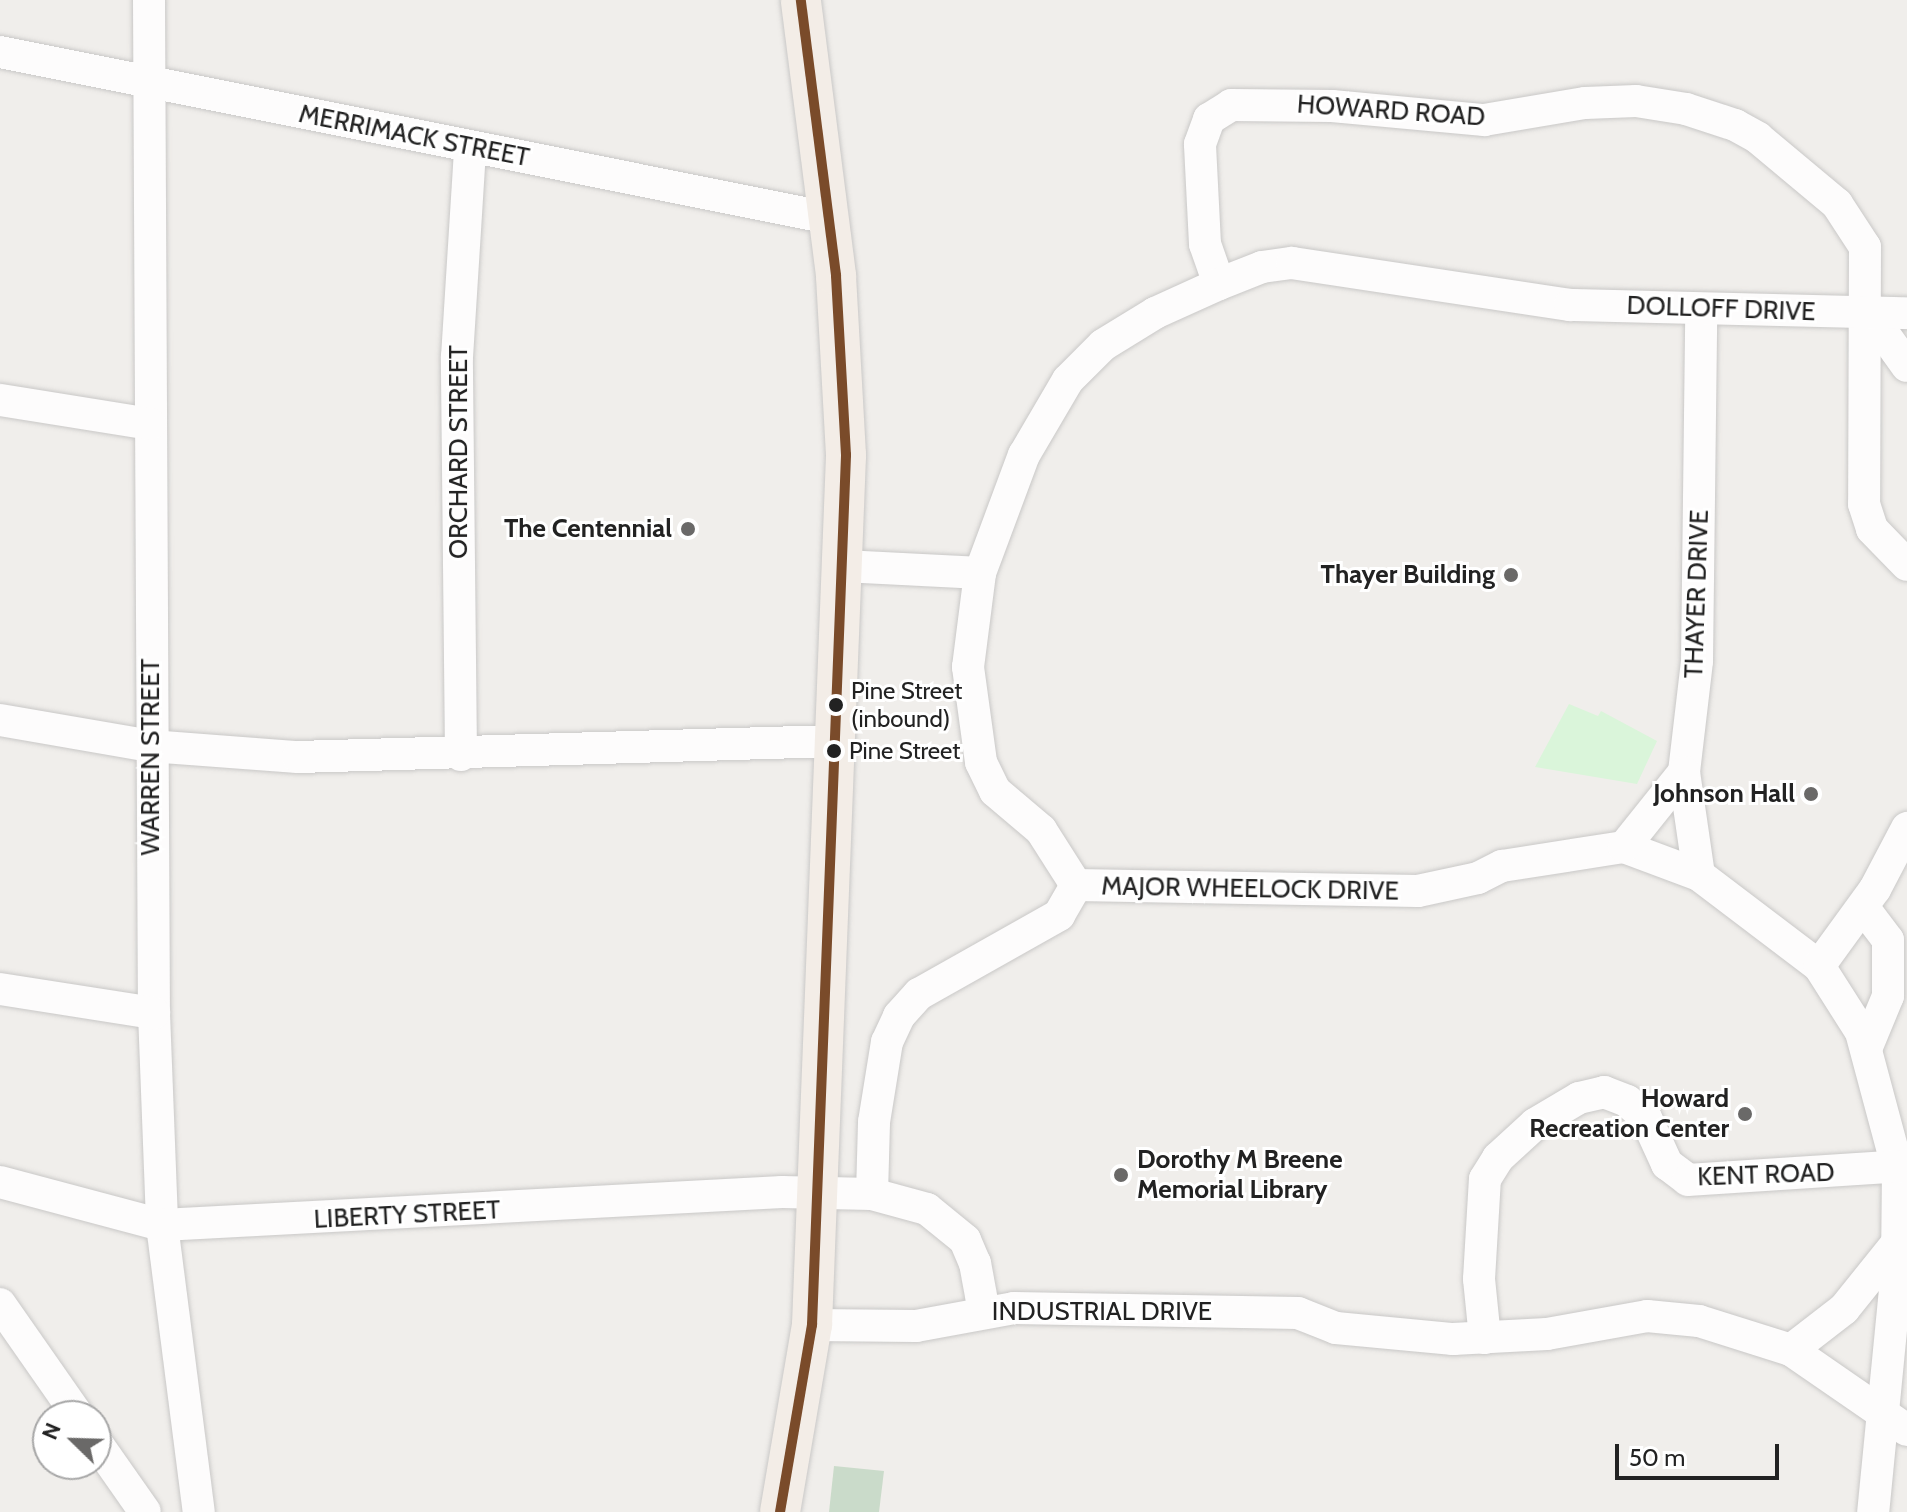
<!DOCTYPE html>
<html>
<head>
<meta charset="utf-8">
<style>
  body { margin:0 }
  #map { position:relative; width:1907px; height:1512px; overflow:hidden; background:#f0eeeb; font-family:Cabin,sans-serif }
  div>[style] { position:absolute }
  .cemetery>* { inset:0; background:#cadbca }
  .park>* { inset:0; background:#daf5da }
  .roads { filter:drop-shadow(0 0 2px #c9c8c7) drop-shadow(0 0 2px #c9c8c7) }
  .minor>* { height:32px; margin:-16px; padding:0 16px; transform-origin:16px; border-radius:16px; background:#fdfcfc }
  .major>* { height:40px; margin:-20px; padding:0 20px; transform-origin:20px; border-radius:20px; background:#f3ede7 }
  .bus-1>* { height:10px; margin:-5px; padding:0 5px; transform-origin:5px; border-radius:5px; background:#7a4b2a }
  .dots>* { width:22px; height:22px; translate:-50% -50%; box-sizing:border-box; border:4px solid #fff; border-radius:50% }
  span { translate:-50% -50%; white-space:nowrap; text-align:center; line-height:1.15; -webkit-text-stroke:6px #fff; paint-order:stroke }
  .bus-label { font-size:24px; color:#222 }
  .left { translate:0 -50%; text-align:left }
  .street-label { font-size:26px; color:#222 }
  .poi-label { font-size:26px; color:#222; font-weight:700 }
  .right { translate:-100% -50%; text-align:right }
  .north { position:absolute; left:32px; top:1400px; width:80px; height:80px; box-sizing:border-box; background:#fff; border:2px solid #a7a7a7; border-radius:50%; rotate:293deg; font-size:22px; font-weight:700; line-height:32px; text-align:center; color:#222 }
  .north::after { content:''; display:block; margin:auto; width:28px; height:36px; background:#6a6968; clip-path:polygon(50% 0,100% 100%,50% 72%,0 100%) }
  .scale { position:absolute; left:1615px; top:1444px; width:164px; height:36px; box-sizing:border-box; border:4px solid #222; border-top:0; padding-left:10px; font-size:24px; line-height:28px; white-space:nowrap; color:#222; -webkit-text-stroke:6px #fff; paint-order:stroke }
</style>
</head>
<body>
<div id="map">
  <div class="cemetery">
    <div style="clip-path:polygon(834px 1466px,884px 1471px,879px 1512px,829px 1512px)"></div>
  </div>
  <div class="park">
    <div style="clip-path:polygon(1569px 704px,1598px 716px,1601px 711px,1657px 741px,1637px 784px,1535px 767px)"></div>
  </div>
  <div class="roads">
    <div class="minor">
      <div style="left:149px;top:0;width:1013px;rotate:89.72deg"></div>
      <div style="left:154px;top:1013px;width:212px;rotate:87.8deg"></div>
      <div style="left:162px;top:1225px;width:289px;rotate:82.7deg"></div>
      <div style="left:0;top:52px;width:845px;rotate:11.32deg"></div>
      <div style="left:1219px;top:284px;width:42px;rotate:-109.3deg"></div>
      <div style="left:1205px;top:244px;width:100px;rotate:-92.9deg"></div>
      <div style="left:1200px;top:144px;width:27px;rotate:-70deg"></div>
      <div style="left:1209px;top:119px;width:26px;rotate:-32deg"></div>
      <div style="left:1231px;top:105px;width:101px;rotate:0.6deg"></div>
      <div style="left:1332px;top:106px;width:153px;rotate:5.3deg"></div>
      <div style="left:1484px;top:120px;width:102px;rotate:-9.6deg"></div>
      <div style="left:1585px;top:103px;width:51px;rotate:-2.2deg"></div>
      <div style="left:1636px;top:101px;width:51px;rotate:9.1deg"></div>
      <div style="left:1686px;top:109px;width:52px;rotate:18.1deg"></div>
      <div style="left:1735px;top:125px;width:26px;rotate:29deg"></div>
      <div style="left:1758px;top:138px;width:103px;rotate:39.9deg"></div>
      <div style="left:1837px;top:204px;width:51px;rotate:56.9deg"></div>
      <div style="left:1865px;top:247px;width:257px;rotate:90.2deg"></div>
      <div style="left:1864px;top:504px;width:26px;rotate:72deg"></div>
      <div style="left:1872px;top:529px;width:50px;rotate:45.8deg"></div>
      <div style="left:1869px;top:313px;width:65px;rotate:54.4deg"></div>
      <div style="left:0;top:400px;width:152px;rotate:9.1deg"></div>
      <div style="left:844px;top:566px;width:136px;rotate:2.9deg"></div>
      <div style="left:0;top:720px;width:152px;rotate:9.8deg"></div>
      <div style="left:150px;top:746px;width:148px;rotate:4.3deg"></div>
      <div style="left:298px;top:757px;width:535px;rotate:-1.71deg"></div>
      <div style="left:461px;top:755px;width:398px;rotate:-90.6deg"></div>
      <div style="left:457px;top:357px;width:208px;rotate:-86.4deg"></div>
      <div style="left:1624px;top:847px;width:80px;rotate:20.5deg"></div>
      <div style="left:1699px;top:875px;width:151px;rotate:37.2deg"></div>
      <div style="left:1819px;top:966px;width:78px;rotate:57.5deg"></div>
      <div style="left:1861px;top:1032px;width:143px;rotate:75deg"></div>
      <div style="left:1898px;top:1170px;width:99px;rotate:90.6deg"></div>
      <div style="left:1897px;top:1269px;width:244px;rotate:95.6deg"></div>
      <div style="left:1699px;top:875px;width:104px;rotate:-98.3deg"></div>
      <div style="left:1684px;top:772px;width:112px;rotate:-83.3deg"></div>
      <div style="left:1697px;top:661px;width:351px;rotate:-89.3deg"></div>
      <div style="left:1076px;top:885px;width:65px;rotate:-122.5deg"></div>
      <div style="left:1041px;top:830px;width:60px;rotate:-139.7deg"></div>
      <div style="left:995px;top:791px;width:32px;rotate:-116deg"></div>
      <div style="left:981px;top:762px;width:96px;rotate:-97.8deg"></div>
      <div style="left:968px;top:667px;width:95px;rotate:-82.7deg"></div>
      <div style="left:980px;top:573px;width:126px;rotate:-69.6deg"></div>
      <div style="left:1024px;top:455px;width:87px;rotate:-59.6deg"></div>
      <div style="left:1068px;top:380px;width:49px;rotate:-45deg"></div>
      <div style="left:1103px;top:345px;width:61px;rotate:-31.6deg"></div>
      <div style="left:1155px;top:313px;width:70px;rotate:-24.4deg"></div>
      <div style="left:1219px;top:284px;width:46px;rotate:-21.6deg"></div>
      <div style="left:1262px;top:267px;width:30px;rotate:-8deg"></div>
      <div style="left:1292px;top:263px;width:281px;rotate:8.6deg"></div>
      <div style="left:1570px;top:305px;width:337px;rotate:1.4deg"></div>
      <div style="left:1076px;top:885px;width:342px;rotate:1deg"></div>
      <div style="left:1418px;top:891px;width:61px;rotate:-12.2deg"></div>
      <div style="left:1478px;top:878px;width:27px;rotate:-27deg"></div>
      <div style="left:1502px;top:866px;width:123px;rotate:-8.9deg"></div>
      <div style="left:1624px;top:847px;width:96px;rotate:-51.3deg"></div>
      <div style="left:1863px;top:907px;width:41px;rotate:52.9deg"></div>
      <div style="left:1888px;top:940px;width:56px;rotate:90deg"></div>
      <div style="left:1888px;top:996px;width:57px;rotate:112.5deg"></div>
      <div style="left:1819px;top:966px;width:95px;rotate:-54deg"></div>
      <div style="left:1875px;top:889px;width:69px;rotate:-62.3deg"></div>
      <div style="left:0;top:989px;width:156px;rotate:8.9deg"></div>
      <div style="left:0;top:1182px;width:168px;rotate:14.9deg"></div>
      <div style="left:162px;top:1225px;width:621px;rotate:-3.05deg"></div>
      <div style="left:782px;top:1192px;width:90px;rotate:1.3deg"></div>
      <div style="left:872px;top:1194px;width:57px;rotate:15.3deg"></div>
      <div style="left:927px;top:1209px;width:49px;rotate:39.2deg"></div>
      <div style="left:965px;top:1240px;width:25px;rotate:67deg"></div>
      <div style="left:975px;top:1263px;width:50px;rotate:79.6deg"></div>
      <div style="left:872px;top:1194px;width:72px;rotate:-88.4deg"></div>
      <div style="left:874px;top:1122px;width:81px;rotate:-80.8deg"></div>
      <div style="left:887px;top:1042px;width:29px;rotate:-65deg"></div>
      <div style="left:899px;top:1016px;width:30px;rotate:-48deg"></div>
      <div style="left:919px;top:994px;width:161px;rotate:-29.4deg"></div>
      <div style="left:1059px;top:915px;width:34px;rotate:-60deg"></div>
      <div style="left:0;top:1304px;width:136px;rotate:55.1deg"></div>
      <div style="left:812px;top:1325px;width:104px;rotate:0.6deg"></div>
      <div style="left:916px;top:1326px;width:100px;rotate:-10.4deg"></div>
      <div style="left:1014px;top:1308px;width:284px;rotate:1deg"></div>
      <div style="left:1298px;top:1313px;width:41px;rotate:21.5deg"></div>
      <div style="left:1336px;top:1328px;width:118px;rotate:5.4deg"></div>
      <div style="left:1453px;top:1339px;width:94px;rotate:-3deg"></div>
      <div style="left:1547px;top:1334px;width:102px;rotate:-10.2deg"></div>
      <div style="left:1647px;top:1316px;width:52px;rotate:5.5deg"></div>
      <div style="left:1699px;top:1321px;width:96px;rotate:17.5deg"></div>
      <div style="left:1791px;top:1350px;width:141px;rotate:34.6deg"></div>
      <div style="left:1485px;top:1338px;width:59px;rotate:-95.8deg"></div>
      <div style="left:1479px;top:1279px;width:100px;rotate:-86.6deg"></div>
      <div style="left:1485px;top:1179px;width:25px;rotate:-58deg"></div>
      <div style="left:1498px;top:1158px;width:50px;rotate:-42.6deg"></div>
      <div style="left:1535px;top:1124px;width:51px;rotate:-30.6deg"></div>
      <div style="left:1579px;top:1098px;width:26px;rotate:-13deg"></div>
      <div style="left:1604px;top:1092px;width:25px;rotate:21deg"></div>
      <div style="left:1627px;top:1101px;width:25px;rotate:42deg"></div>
      <div style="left:1646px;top:1118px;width:51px;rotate:65.5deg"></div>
      <div style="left:1667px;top:1164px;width:26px;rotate:37deg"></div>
      <div style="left:1688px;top:1180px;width:219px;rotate:-3.7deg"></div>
      <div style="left:1791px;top:1350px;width:67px;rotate:-37.7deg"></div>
      <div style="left:1844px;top:1309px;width:85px;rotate:-51.2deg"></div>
      <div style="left:96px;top:1442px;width:85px;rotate:55deg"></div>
    </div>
    <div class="major">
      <div style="left:780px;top:1512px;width:190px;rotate:-80.3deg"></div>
      <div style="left:812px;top:1325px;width:871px;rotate:-87.76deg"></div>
      <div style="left:846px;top:455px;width:180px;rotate:-93.2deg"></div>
      <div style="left:836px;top:275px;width:277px;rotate:-97.3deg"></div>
    </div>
  </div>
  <div class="bus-1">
    <div style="left:780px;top:1512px;width:190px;rotate:-80.3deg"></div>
    <div style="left:812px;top:1325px;width:871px;rotate:-87.76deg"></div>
    <div style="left:846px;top:455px;width:180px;rotate:-93.2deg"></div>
    <div style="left:836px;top:275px;width:277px;rotate:-97.3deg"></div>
  </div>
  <div class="dots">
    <div style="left:688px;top:529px;background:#6a6968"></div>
    <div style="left:1511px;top:575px;background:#6a6968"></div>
    <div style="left:836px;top:705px;background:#222"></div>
    <div style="left:834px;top:751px;background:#222"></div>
    <div style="left:1811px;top:794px;background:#6a6968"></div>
    <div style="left:1745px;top:1114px;background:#6a6968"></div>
    <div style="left:1121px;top:1175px;background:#6a6968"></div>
  </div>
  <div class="bus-label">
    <span class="left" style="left:851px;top:705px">Pine Street<br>(inbound)</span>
    <span class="left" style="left:849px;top:751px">Pine Street</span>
  </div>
  <div class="street-label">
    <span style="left:1391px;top:111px;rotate:4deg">HOWARD ROAD</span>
    <span style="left:414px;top:136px;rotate:11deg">MERRIMACK STREET</span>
    <span style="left:1721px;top:309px;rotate:2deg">DOLLOFF DRIVE</span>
    <span style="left:459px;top:452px;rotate:-90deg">ORCHARD STREET</span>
    <span style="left:1697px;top:594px;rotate:-88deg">THAYER DRIVE</span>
    <span style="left:151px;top:757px;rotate:-90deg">WARREN STREET</span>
    <span style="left:1250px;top:889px;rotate:1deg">MAJOR WHEELOCK DRIVE</span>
    <span style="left:1766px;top:1175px;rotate:-2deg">KENT ROAD</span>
    <span style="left:407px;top:1215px;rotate:-3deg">LIBERTY STREET</span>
    <span style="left:1102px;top:1312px">INDUSTRIAL DRIVE</span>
  </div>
  <div class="poi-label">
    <span class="right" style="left:672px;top:529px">The Centennial</span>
    <span class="right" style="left:1495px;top:575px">Thayer Building</span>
    <span class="right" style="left:1795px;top:794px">Johnson Hall</span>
    <span class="right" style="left:1729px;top:1114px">Howard<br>Recreation Center</span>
    <span class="left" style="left:1137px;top:1175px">Dorothy M Breene<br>Memorial Library</span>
  </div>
  <div class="north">N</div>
  <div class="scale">50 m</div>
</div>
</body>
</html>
